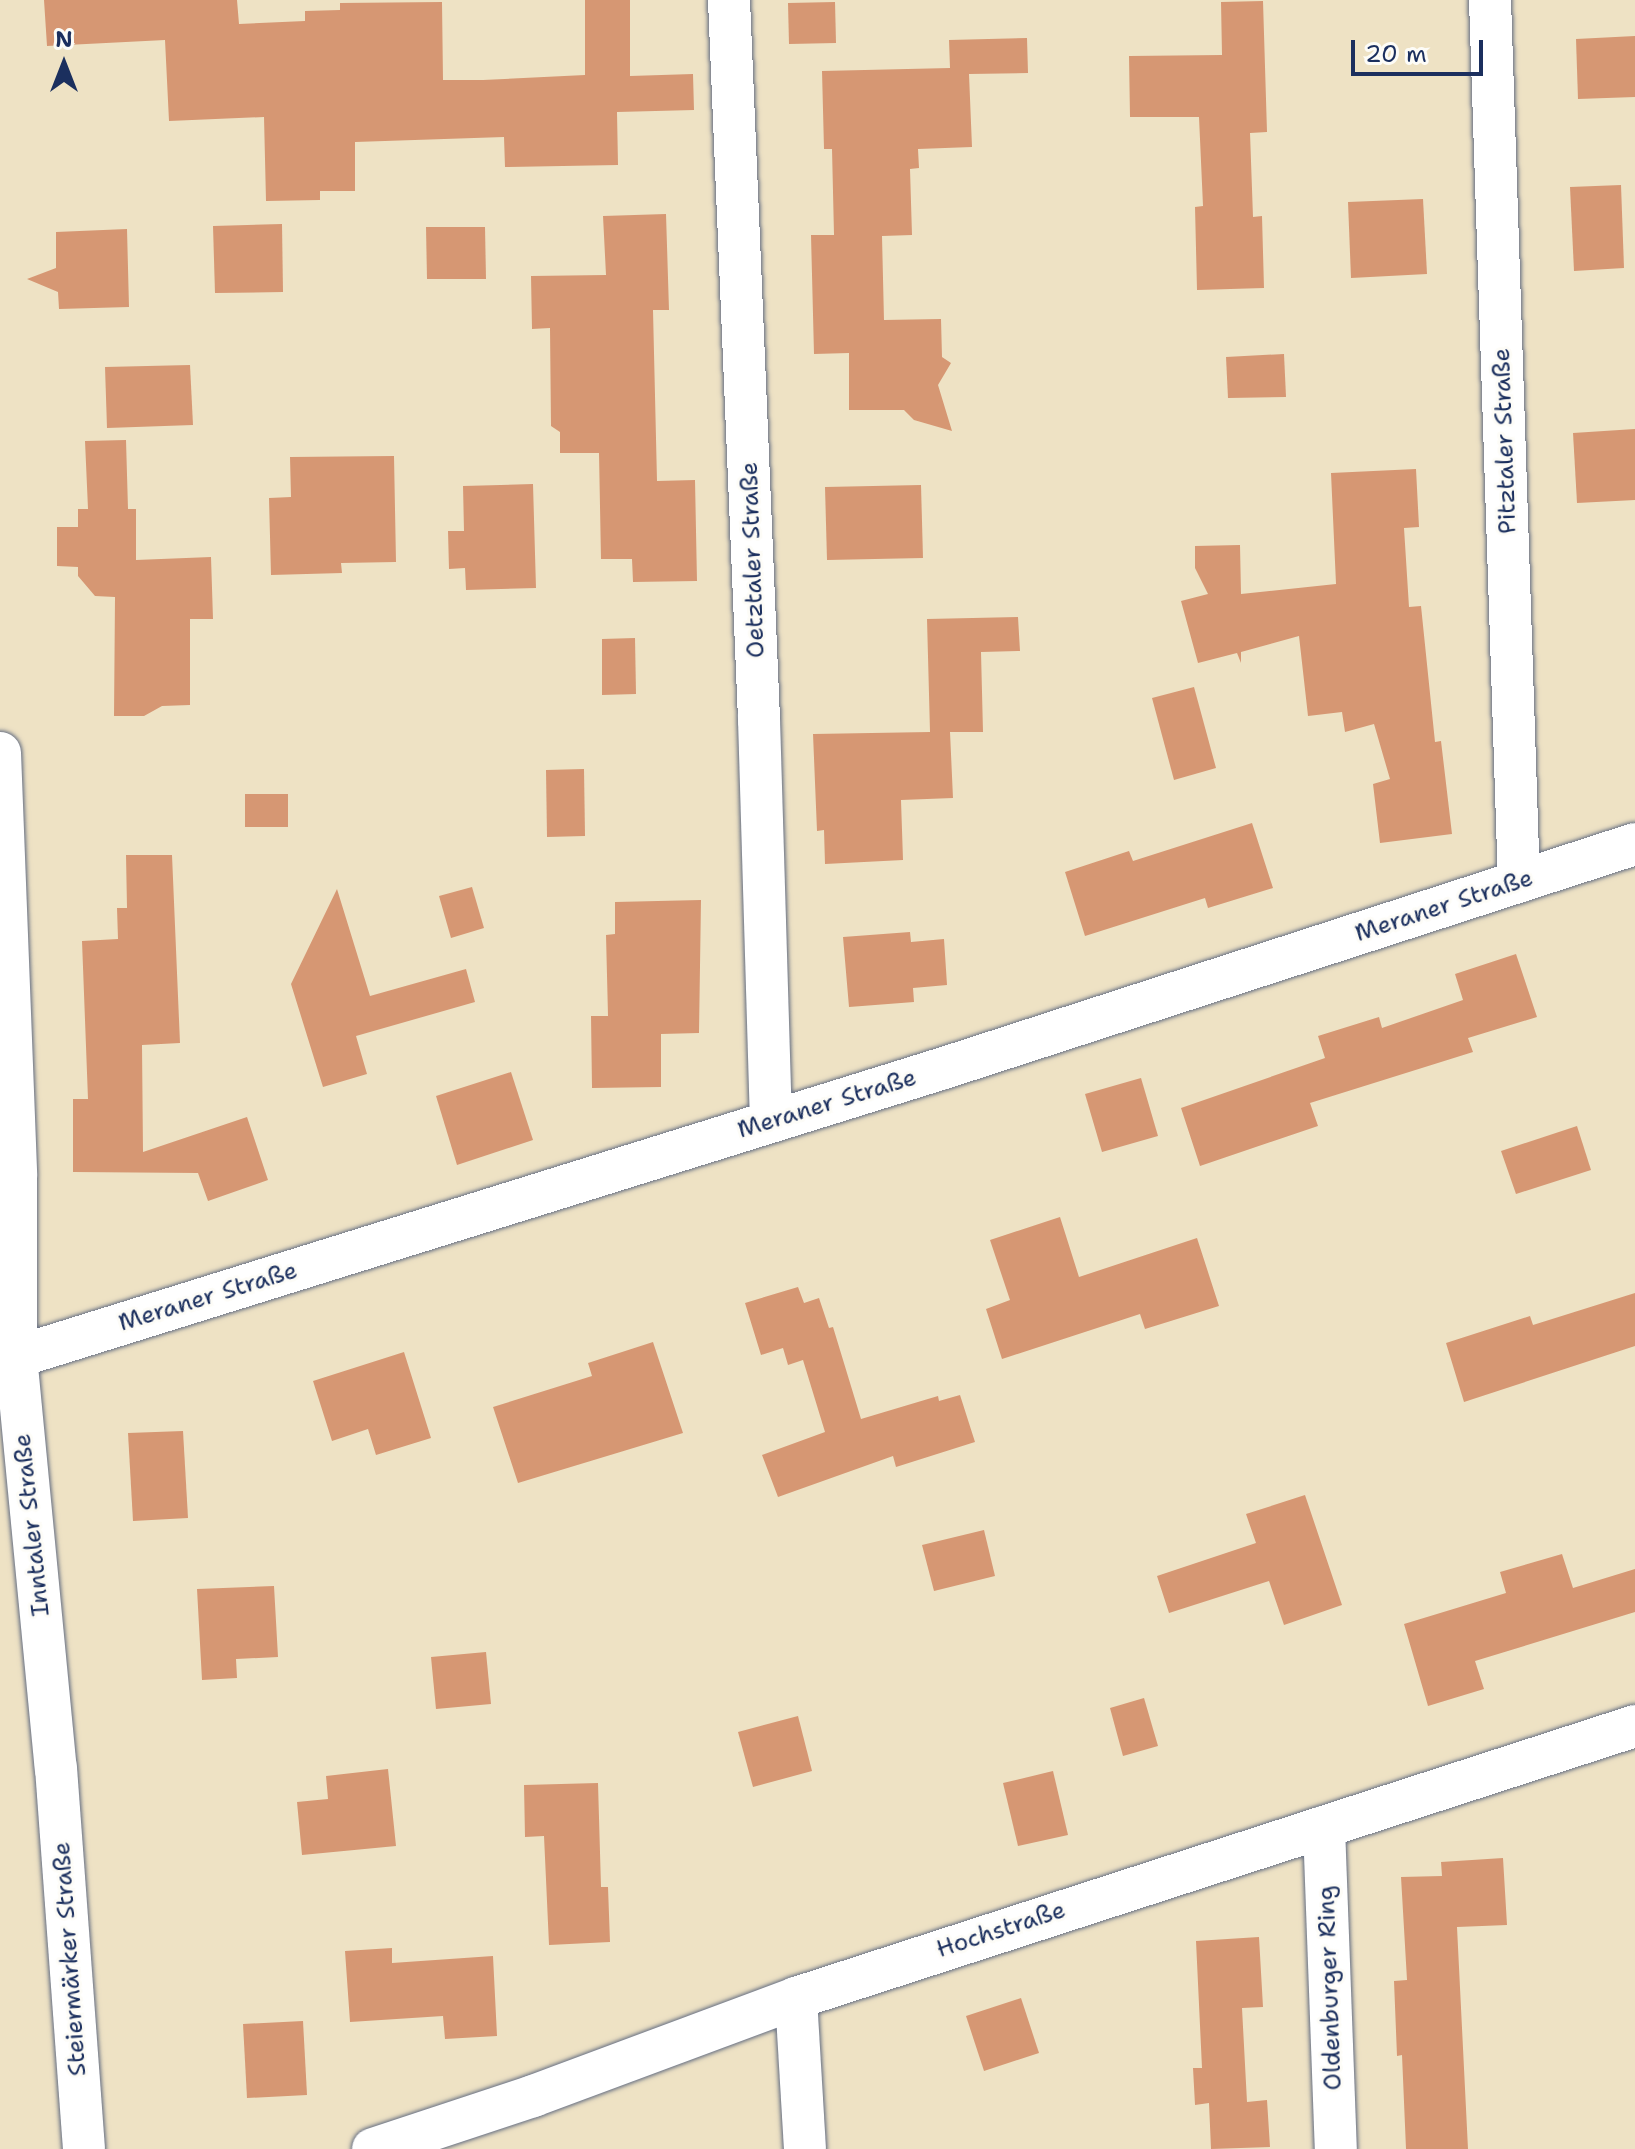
<!DOCTYPE html>
<html>
<head>
<meta charset="utf-8">
<style>
  body { margin:0 }
  #map { position:relative; width:1635px; height:2149px; overflow:hidden; background:#eee2c4; font-family:"Shantell Sans",sans-serif }
  div>[style] { position:absolute }
  .building>* { inset:0; background:#d69773 }
  .roads { filter:drop-shadow(0 0 2px #656e82) drop-shadow(0 0 2px #656e82) }
  .minor>* { height:42px; margin:-21px; padding:0 21px; transform-origin:21px; border-radius:21px; background:#fff }
  span { translate:-50% -50%; white-space:nowrap; text-align:center; line-height:1.15; -webkit-text-stroke:6px #fdfcf7; paint-order:stroke }
  .street-label { font-size:24px; color:#1b2f5e }
  .north { position:absolute; left:24px; top:24px; width:80px; height:80px; -webkit-text-stroke:6px #fdfcf7; paint-order:stroke; rotate:0deg; font-size:22px; font-weight:700; line-height:32px; text-align:center; color:#1b2f5e }
  .north::after { content:''; display:block; margin:auto; width:28px; height:36px; background:#1b2f5e; clip-path:polygon(50% 0,100% 100%,50% 72%,0 100%) }
  .scale { position:absolute; left:1351px; top:40px; width:132px; height:36px; box-sizing:border-box; border:4px solid #1b2f5e; border-top:0; padding-left:10px; font-size:24px; line-height:28px; white-space:nowrap; color:#1b2f5e; -webkit-text-stroke:6px #fdfcf7; paint-order:stroke }
</style>
</head>
<body>
<div id="map">
  <div class="building">
    <div style="clip-path:polygon(44px 0,237px 0,239px 24px,305px 21px,305px 11px,340px 10px,340px 3px,442px 2px,443px 80px,483px 80px,585px 75px,585px 0,630px 0,630px 76px,693px 74px,694px 110px,617px 112px,618px 165px,505px 167px,504px 137px,355px 142px,355px 191px,320px 191px,320px 200px,266px 201px,264px 117px,169px 121px,165px 40px,47px 46px)"></div>
    <div style="clip-path:polygon(1263px 1px,1267px 132px,1250px 133px,1253px 217px,1262px 216px,1264px 288px,1197px 290px,1195px 207px,1203px 206px,1199px 117px,1130px 117px,1129px 56px,1222px 55px,1221px 2px)"></div>
    <div style="clip-path:polygon(835px 2px,836px 43px,789px 44px,788px 3px)"></div>
    <div style="clip-path:polygon(1635px 36px,1635px 97px,1578px 99px,1576px 39px)"></div>
    <div style="clip-path:polygon(1027px 38px,1028px 73px,969px 74px,972px 147px,918px 149px,919px 168px,910px 169px,912px 235px,882px 236px,884px 320px,941px 319px,942px 357px,951px 363px,938px 385px,952px 431px,914px 420px,904px 410px,849px 410px,849px 353px,814px 354px,811px 235px,834px 235px,832px 149px,824px 149px,822px 71px,950px 68px,949px 40px)"></div>
    <div style="clip-path:polygon(1621px 185px,1624px 268px,1574px 271px,1570px 187px)"></div>
    <div style="clip-path:polygon(1423px 199px,1427px 274px,1351px 278px,1348px 202px)"></div>
    <div style="clip-path:polygon(666px 214px,669px 310px,653px 310px,657px 481px,695px 480px,697px 581px,633px 582px,632px 559px,601px 559px,599px 453px,560px 453px,560px 432px,551px 426px,550px 328px,532px 329px,531px 276px,606px 275px,603px 216px)"></div>
    <div style="clip-path:polygon(282px 224px,283px 292px,215px 293px,213px 226px)"></div>
    <div style="clip-path:polygon(426px 227px,485px 227px,486px 279px,427px 279px)"></div>
    <div style="clip-path:polygon(127px 229px,129px 307px,59px 309px,58px 292px,27px 279px,56px 268px,56px 232px)"></div>
    <div style="clip-path:polygon(1284px 354px,1286px 397px,1228px 398px,1226px 357px)"></div>
    <div style="clip-path:polygon(190px 365px,193px 425px,107px 428px,105px 367px)"></div>
    <div style="clip-path:polygon(1635px 429px,1635px 500px,1577px 503px,1573px 433px)"></div>
    <div style="clip-path:polygon(126px 440px,128px 509px,136px 509px,136px 560px,211px 557px,213px 619px,190px 619px,190px 705px,162px 706px,144px 716px,114px 716px,115px 597px,95px 596px,78px 576px,78px 567px,57px 566px,57px 527px,78px 527px,78px 509px,88px 509px,85px 441px)"></div>
    <div style="clip-path:polygon(394px 456px,396px 562px,341px 563px,342px 573px,271px 575px,269px 498px,291px 497px,290px 457px)"></div>
    <div style="clip-path:polygon(1416px 469px,1419px 527px,1404px 528px,1409px 607px,1421px 606px,1435px 742px,1441px 741px,1452px 834px,1380px 843px,1373px 784px,1390px 779px,1374px 724px,1345px 732px,1342px 712px,1308px 716px,1299px 636px,1241px 652px,1241px 663px,1237px 653px,1198px 663px,1181px 601px,1208px 594px,1195px 568px,1195px 546px,1240px 545px,1241px 594px,1336px 584px,1331px 473px)"></div>
    <div style="clip-path:polygon(533px 484px,536px 588px,466px 590px,465px 568px,449px 569px,448px 531px,464px 531px,463px 486px)"></div>
    <div style="clip-path:polygon(921px 485px,923px 558px,827px 560px,825px 487px)"></div>
    <div style="clip-path:polygon(1018px 617px,1020px 651px,981px 652px,983px 732px,950px 732px,953px 798px,901px 800px,903px 860px,825px 864px,824px 830px,817px 831px,813px 734px,930px 732px,927px 619px)"></div>
    <div style="clip-path:polygon(635px 638px,636px 694px,602px 695px,602px 639px)"></div>
    <div style="clip-path:polygon(1194px 687px,1216px 768px,1174px 780px,1152px 698px)"></div>
    <div style="clip-path:polygon(584px 769px,585px 836px,547px 837px,546px 770px)"></div>
    <div style="clip-path:polygon(245px 794px,288px 794px,288px 827px,245px 827px)"></div>
    <div style="clip-path:polygon(1252px 823px,1273px 888px,1208px 908px,1205px 898px,1085px 936px,1065px 872px,1129px 851px,1133px 861px)"></div>
    <div style="clip-path:polygon(126px 855px,172px 855px,180px 1043px,142px 1045px,143px 1152px,247px 1117px,268px 1180px,208px 1201px,198px 1173px,73px 1172px,73px 1099px,88px 1099px,82px 941px,118px 939px,117px 908px,127px 908px)"></div>
    <div style="clip-path:polygon(472px 887px,484px 928px,451px 938px,439px 896px)"></div>
    <div style="clip-path:polygon(337px 889px,370px 996px,466px 969px,475px 1002px,356px 1036px,367px 1074px,323px 1087px,291px 984px)"></div>
    <div style="clip-path:polygon(701px 900px,699px 1033px,661px 1034px,661px 1087px,592px 1088px,591px 1016px,608px 1016px,606px 935px,615px 934px,615px 902px)"></div>
    <div style="clip-path:polygon(910px 932px,911px 942px,944px 939px,947px 985px,913px 988px,914px 1002px,849px 1007px,843px 937px)"></div>
    <div style="clip-path:polygon(1516px 954px,1537px 1017px,1468px 1038px,1473px 1052px,1310px 1103px,1318px 1126px,1200px 1166px,1181px 1108px,1325px 1058px,1318px 1036px,1379px 1017px,1382px 1028px,1463px 1000px,1455px 974px)"></div>
    <div style="clip-path:polygon(511px 1072px,533px 1140px,457px 1165px,436px 1096px)"></div>
    <div style="clip-path:polygon(1141px 1078px,1158px 1136px,1102px 1152px,1085px 1094px)"></div>
    <div style="clip-path:polygon(1577px 1126px,1591px 1170px,1516px 1194px,1501px 1151px)"></div>
    <div style="clip-path:polygon(1060px 1217px,1079px 1277px,1197px 1238px,1219px 1306px,1145px 1329px,1140px 1314px,1002px 1359px,986px 1309px,1010px 1300px,990px 1240px)"></div>
    <div style="clip-path:polygon(798px 1287px,804px 1303px,819px 1298px,829px 1328px,833px 1327px,861px 1419px,938px 1396px,939px 1401px,960px 1395px,975px 1442px,896px 1467px,893px 1456px,778px 1497px,762px 1455px,825px 1432px,803px 1360px,788px 1365px,783px 1348px,761px 1355px,745px 1303px)"></div>
    <div style="clip-path:polygon(1635px 1293px,1635px 1346px,1464px 1402px,1446px 1343px,1530px 1316px,1533px 1325px)"></div>
    <div style="clip-path:polygon(653px 1342px,683px 1433px,518px 1483px,493px 1407px,592px 1376px,588px 1363px)"></div>
    <div style="clip-path:polygon(404px 1352px,431px 1438px,376px 1455px,368px 1429px,332px 1441px,313px 1381px)"></div>
    <div style="clip-path:polygon(183px 1431px,188px 1518px,133px 1521px,128px 1433px)"></div>
    <div style="clip-path:polygon(1305px 1495px,1342px 1605px,1284px 1625px,1269px 1581px,1169px 1613px,1157px 1576px,1256px 1543px,1246px 1514px)"></div>
    <div style="clip-path:polygon(984px 1530px,995px 1576px,934px 1591px,922px 1545px)"></div>
    <div style="clip-path:polygon(1562px 1554px,1573px 1588px,1635px 1569px,1635px 1612px,1475px 1661px,1484px 1689px,1428px 1706px,1404px 1624px,1506px 1593px,1500px 1572px)"></div>
    <div style="clip-path:polygon(274px 1586px,278px 1657px,236px 1659px,237px 1678px,202px 1680px,197px 1589px)"></div>
    <div style="clip-path:polygon(486px 1652px,491px 1704px,436px 1709px,431px 1657px)"></div>
    <div style="clip-path:polygon(1144px 1698px,1158px 1746px,1123px 1756px,1110px 1708px)"></div>
    <div style="clip-path:polygon(798px 1716px,812px 1771px,753px 1787px,738px 1732px)"></div>
    <div style="clip-path:polygon(388px 1769px,396px 1846px,302px 1855px,297px 1802px,328px 1799px,326px 1776px)"></div>
    <div style="clip-path:polygon(1053px 1771px,1068px 1835px,1018px 1846px,1003px 1783px)"></div>
    <div style="clip-path:polygon(598px 1783px,601px 1887px,608px 1887px,610px 1942px,549px 1945px,544px 1836px,525px 1837px,524px 1785px)"></div>
    <div style="clip-path:polygon(1503px 1858px,1507px 1925px,1457px 1927px,1468px 2149px,1406px 2149px,1402px 2055px,1397px 2056px,1394px 1981px,1407px 1980px,1401px 1877px,1442px 1876px,1441px 1862px)"></div>
    <div style="clip-path:polygon(1259px 1937px,1263px 2007px,1242px 2008px,1247px 2102px,1267px 2100px,1270px 2147px,1211px 2149px,1209px 2103px,1195px 2105px,1193px 2068px,1202px 2068px,1196px 1941px)"></div>
    <div style="clip-path:polygon(392px 1948px,392px 1963px,493px 1956px,497px 2036px,445px 2039px,443px 2016px,350px 2022px,345px 1951px)"></div>
    <div style="clip-path:polygon(1021px 1998px,1039px 2053px,984px 2071px,966px 2016px)"></div>
    <div style="clip-path:polygon(303px 2021px,307px 2095px,247px 2098px,243px 2024px)"></div>
  </div>
  <div class="roads">
    <div class="minor">
      <div style="left:729px;top:0;width:720px;rotate:87.61deg"></div>
      <div style="left:759px;top:719px;width:402px;rotate:88.3deg"></div>
      <div style="left:1490px;top:0;width:882px;rotate:88.12deg"></div>
      <div style="left:0;top:753px;width:423px;rotate:87.8deg"></div>
      <div style="left:16px;top:1176px;width:180px;rotate:90deg"></div>
      <div style="left:16px;top:1356px;width:414px;rotate:84.5deg"></div>
      <div style="left:56px;top:1768px;width:382px;rotate:85.8deg"></div>
      <div style="left:0;top:1362px;width:989px;rotate:-17.3deg"></div>
      <div style="left:944px;top:1068px;width:726px;rotate:-17.96deg"></div>
      <div style="left:1324px;top:1827px;width:322px;rotate:87.9deg"></div>
      <div style="left:796px;top:1998px;width:151px;rotate:86.6deg"></div>
      <div style="left:373px;top:2149px;width:169px;rotate:-18.3deg"></div>
      <div style="left:533px;top:2096px;width:281px;rotate:-20.4deg"></div>
      <div style="left:796px;top:1998px;width:882px;rotate:-17.96deg"></div>
    </div>
  </div>
  <div class="street-label">
    <span style="left:1505px;top:441px;rotate:-92deg">Pitztaler Straße</span>
    <span style="left:753px;top:560px;rotate:-92deg">Oetztaler Straße</span>
    <span style="left:1444px;top:906px;rotate:-18deg">Meraner Straße</span>
    <span style="left:827px;top:1104px;rotate:-17deg">Meraner Straße</span>
    <span style="left:208px;top:1297px;rotate:-17deg">Meraner Straße</span>
    <span style="left:32px;top:1525px;rotate:-96deg">Inntaler Straße</span>
    <span style="left:1001px;top:1930px;rotate:-18deg">Hochstraße</span>
    <span style="left:70px;top:1959px;rotate:-94deg">Steiermärker Straße</span>
    <span style="left:1330px;top:1988px;rotate:-92deg">Oldenburger Ring</span>
  </div>
  <div class="north">N</div>
  <div class="scale">20 m</div>
</div>
</body>
</html>
